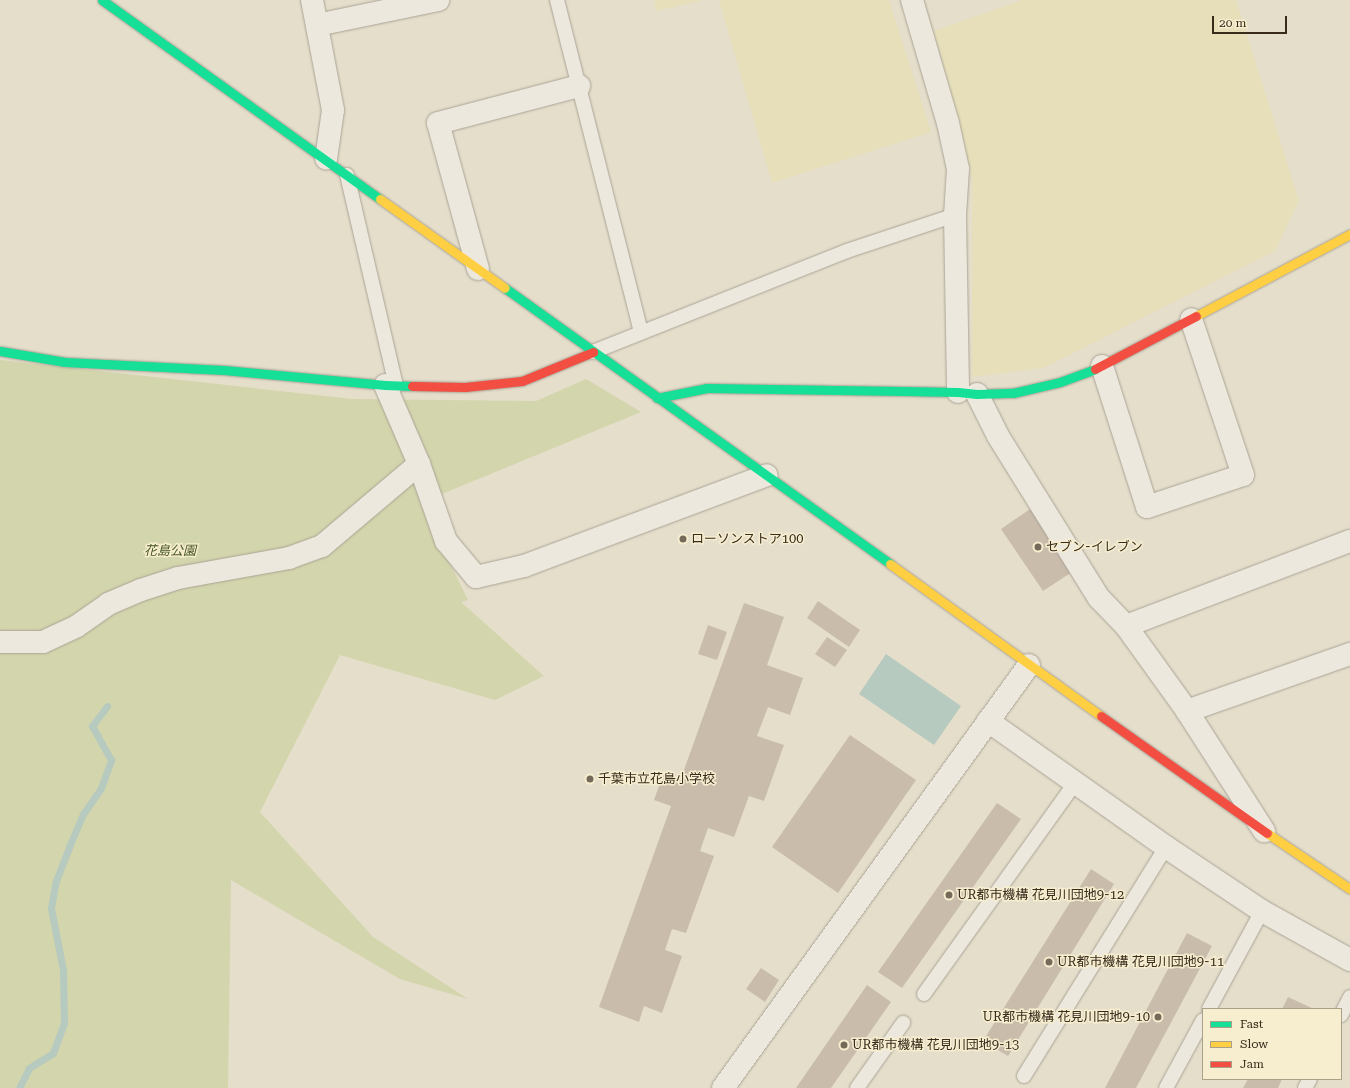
<!DOCTYPE html>
<html>
<head>
<meta charset="utf-8">
<style>
  body { margin:0 }
  #map { position:relative; width:1350px; height:1088px; overflow:hidden; background:#e5decb; font-family:"Roboto Serif","Noto Sans JP",serif }
  div>[style] { position:absolute }
  .farmland>* { inset:0; background:#e6dfba }
  .green>* { inset:0; background:#d3d5ac }
  .water>* { inset:0; background:#b7cabf }
  .stream>* { height:7px; margin:-3.5px; padding:0 3.5px; transform-origin:3.5px; border-radius:3.5px; background:#b7cabf }
  .building>* { inset:0; background:#c9bcab }
  .roads { filter:drop-shadow(0 0 1px #aaa395) drop-shadow(0 0 1px #aaa395) }
  .lane>* { height:14px; margin:-7px; padding:0 7px; transform-origin:7px; border-radius:7px; background:#ece8dd }
  .street>* { height:22px; margin:-11px; padding:0 11px; transform-origin:11px; border-radius:11px; background:#ece8dd }
  .fast>* { height:9px; margin:-4.5px; padding:0 4.5px; transform-origin:4.5px; border-radius:4.5px; background:#16e098 }
  .slow>* { height:9px; margin:-4.5px; padding:0 4.5px; transform-origin:4.5px; border-radius:4.5px; background:#ffcf43 }
  .jam>* { height:9px; margin:-4.5px; padding:0 4.5px; transform-origin:4.5px; border-radius:4.5px; background:#f24e42 }
  .dots>* { width:11px; height:11px; translate:-50% -50%; box-sizing:border-box; border:2px solid #f7eed0; border-radius:50% }
  span { translate:-50% -50%; white-space:nowrap; text-align:center; line-height:1.15; -webkit-text-stroke:3px #f7eed0; paint-order:stroke }
  .poi-label { font-size:13px; color:#382b1c }
  .left { translate:0 -50%; text-align:left }
  .right { translate:-100% -50%; text-align:right }
  .park-label { font-size:13px; color:#465622; font-style:italic }
  .legend { position:absolute; left:1202px; top:1008px; width:140px; height:72px; box-sizing:border-box; background:#f7eed0; border:1px solid #aba088; margin:0; padding:5px 7px; list-style:none; font-size:12px; color:#382b1c }
  .legend li { display:flex; align-items:center; gap:8px; height:20px }
  .legend b { width:20px; border:1px solid #aba088 }
  .scale { position:absolute; left:1212px; top:16px; width:75px; height:18px; box-sizing:border-box; border:2px solid #382b1c; border-top:0; padding-left:5px; font-size:12px; line-height:14px; white-space:nowrap; color:#382b1c; -webkit-text-stroke:3px #f7eed0; paint-order:stroke }
</style>
</head>
<body>
<div id="map">
  <div class="farmland">
    <div style="clip-path:polygon(654px 0,704px 0,656px 11px)"></div>
    <div style="clip-path:polygon(719px 0,889px 0,931px 132px,772px 183px)"></div>
    <div style="clip-path:polygon(1022px 0,1236px 0,1299px 201px,1275px 251px,1043px 368px,972px 377px,972px 177px,934px 31px)"></div>
  </div>
  <div class="green">
    <div style="clip-path:polygon(0 360px,352px 399px,536px 401px,586px 379px,641px 412px,420px 503px,468px 600px,461px 602px,544px 676px,495px 700px,340px 655px,260px 812px,373px 937px,468px 999px,400px 979px,231px 880px,228px 1088px,0 1088px)"></div>
  </div>
  <div class="water">
    <div style="clip-path:polygon(886px 654px,961px 706px,934px 745px,859px 694px)"></div>
  </div>
  <div class="stream">
    <div style="left:19px;top:1088px;width:22px;rotate:-63deg"></div>
    <div style="left:29px;top:1068px;width:28px;rotate:-32deg"></div>
    <div style="left:53px;top:1053px;width:32px;rotate:-70deg"></div>
    <div style="left:64px;top:1023px;width:53px;rotate:-91.1deg"></div>
    <div style="left:63px;top:970px;width:63px;rotate:-101deg"></div>
    <div style="left:51px;top:908px;width:27px;rotate:-80deg"></div>
    <div style="left:56px;top:881px;width:36px;rotate:-69deg"></div>
    <div style="left:69px;top:847px;width:36px;rotate:-67deg"></div>
    <div style="left:83px;top:814px;width:32px;rotate:-55deg"></div>
    <div style="left:101px;top:788px;width:30px;rotate:-70deg"></div>
    <div style="left:111px;top:760px;width:39px;rotate:-119deg"></div>
    <div style="left:92px;top:726px;width:25px;rotate:-53deg"></div>
  </div>
  <div class="building">
    <div style="clip-path:polygon(1030px 509px,1072px 572px,1043px 591px,1001px 529px)"></div>
    <div style="clip-path:polygon(818px 601px,860px 630px,849px 647px,807px 618px)"></div>
    <div style="clip-path:polygon(744px 603px,784px 617px,767px 665px,803px 678px,790px 715px,768px 707px,757px 736px,784px 745px,764px 801px,749px 796px,734px 837px,708px 828px,700px 851px,714px 856px,686px 933px,672px 929px,665px 950px,682px 956px,662px 1013px,644px 1006px,639px 1022px,599px 1007px,671px 806px,654px 800px,663px 775px,680px 781px)"></div>
    <div style="clip-path:polygon(708px 625px,727px 632px,717px 660px,698px 654px)"></div>
    <div style="clip-path:polygon(827px 637px,847px 650px,835px 667px,815px 654px)"></div>
    <div style="clip-path:polygon(850px 735px,916px 780px,838px 893px,772px 847px)"></div>
    <div style="clip-path:polygon(997px 803px,1021px 819px,902px 988px,878px 972px)"></div>
    <div style="clip-path:polygon(1091px 869px,1114px 884px,1008px 1056px,983px 1041px)"></div>
    <div style="clip-path:polygon(1187px 933px,1212px 946px,1136px 1088px,1105px 1088px)"></div>
    <div style="clip-path:polygon(761px 968px,779px 980px,765px 1002px,746px 989px)"></div>
    <div style="clip-path:polygon(867px 985px,891px 1002px,831px 1088px,796px 1088px)"></div>
    <div style="clip-path:polygon(1288px 997px,1314px 1009px,1282px 1009px)"></div>
    <div style="clip-path:polygon(1248px 1079px,1282px 1079px,1278px 1088px,1243px 1088px)"></div>
  </div>
  <div class="roads">
    <div class="lane">
      <div style="left:557px;top:0;width:343px;rotate:75.8deg"></div>
      <div style="left:347px;top:175px;width:216px;rotate:76.9deg"></div>
      <div style="left:593px;top:352px;width:273px;rotate:-21.7deg"></div>
      <div style="left:847px;top:251px;width:114px;rotate:-18.4deg"></div>
      <div style="left:924px;top:994px;width:259px;rotate:-54.4deg"></div>
      <div style="left:1209px;top:1009px;width:111px;rotate:-61.6deg"></div>
      <div style="left:1341px;top:1015px;width:20px;rotate:-63deg"></div>
      <div style="left:1024px;top:1076px;width:269px;rotate:-58.2deg"></div>
      <div style="left:857px;top:1088px;width:80px;rotate:-54.7deg"></div>
      <div style="left:1166px;top:1088px;width:77px;rotate:-61.4deg"></div>
      <div style="left:1305px;top:1088px;width:10px;rotate:-61deg"></div>
    </div>
    <div class="street">
      <div style="left:312px;top:0;width:112px;rotate:79.2deg"></div>
      <div style="left:333px;top:110px;width:49px;rotate:98.1deg"></div>
      <div style="left:912px;top:0;width:128px;rotate:73.7deg"></div>
      <div style="left:948px;top:123px;width:47px;rotate:77.7deg"></div>
      <div style="left:958px;top:169px;width:46px;rotate:93.7deg"></div>
      <div style="left:955px;top:215px;width:177px;rotate:89deg"></div>
      <div style="left:317px;top:25px;width:124px;rotate:-11.7deg"></div>
      <div style="left:478px;top:269px;width:151px;rotate:-105.3deg"></div>
      <div style="left:438px;top:123px;width:146px;rotate:-14.7deg"></div>
      <div style="left:1102px;top:366px;width:148px;rotate:72.3deg"></div>
      <div style="left:1147px;top:507px;width:101px;rotate:-18.4deg"></div>
      <div style="left:1243px;top:475px;width:164px;rotate:-108.4deg"></div>
      <div style="left:385px;top:385px;width:86px;rotate:66.7deg"></div>
      <div style="left:419px;top:464px;width:82px;rotate:70.7deg"></div>
      <div style="left:446px;top:541px;width:47px;rotate:50.2deg"></div>
      <div style="left:476px;top:577px;width:49px;rotate:-12.9deg"></div>
      <div style="left:524px;top:566px;width:259px;rotate:-20.5deg"></div>
      <div style="left:977px;top:394px;width:47px;rotate:63.4deg"></div>
      <div style="left:998px;top:436px;width:191px;rotate:58.1deg"></div>
      <div style="left:1099px;top:598px;width:39px;rotate:46deg"></div>
      <div style="left:1126px;top:626px;width:105px;rotate:54.3deg"></div>
      <div style="left:1187px;top:711px;width:143px;rotate:57.3deg"></div>
      <div style="left:1126px;top:626px;width:240px;rotate:-20.8deg"></div>
      <div style="left:0;top:642px;width:43px"></div>
      <div style="left:43px;top:642px;width:38px;rotate:-25deg"></div>
      <div style="left:77px;top:626px;width:38px;rotate:-35deg"></div>
      <div style="left:108px;top:604px;width:36px;rotate:-23deg"></div>
      <div style="left:141px;top:590px;width:39px;rotate:-18deg"></div>
      <div style="left:178px;top:578px;width:113px;rotate:-10.2deg"></div>
      <div style="left:289px;top:558px;width:35px;rotate:-20deg"></div>
      <div style="left:322px;top:546px;width:127px;rotate:-40.2deg"></div>
      <div style="left:1187px;top:711px;width:173px;rotate:-19.3deg"></div>
      <div style="left:988px;top:721px;width:218px;rotate:35.3deg"></div>
      <div style="left:1166px;top:847px;width:115px;rotate:33.7deg"></div>
      <div style="left:1262px;top:911px;width:101px;rotate:29.1deg"></div>
      <div style="left:723px;top:1088px;width:522px;rotate:-54.12deg"></div>
    </div>
    <div class="fast">
      <div style="left:102px;top:0;width:342px;rotate:35.6deg"></div>
      <div style="left:505px;top:288px;width:474px;rotate:35.6deg"></div>
      <div style="left:0;top:351px;width:66px;rotate:9.6deg"></div>
      <div style="left:65px;top:362px;width:159px;rotate:2.9deg"></div>
      <div style="left:224px;top:370px;width:162px;rotate:5.3deg"></div>
      <div style="left:385px;top:385px;width:27px;rotate:2deg"></div>
      <div style="left:657px;top:398px;width:51px;rotate:-11.3deg"></div>
      <div style="left:707px;top:388px;width:251px;rotate:0.9deg"></div>
      <div style="left:958px;top:392px;width:19px;rotate:6deg"></div>
      <div style="left:977px;top:394px;width:36px;rotate:-2deg"></div>
      <div style="left:1013px;top:393px;width:48px;rotate:-13.2deg"></div>
      <div style="left:1060px;top:382px;width:37px;rotate:-20deg"></div>
    </div>
    <div class="slow">
      <div style="left:380px;top:199px;width:153px;rotate:35.5deg"></div>
      <div style="left:1196px;top:316px;width:174px;rotate:-28deg"></div>
      <div style="left:890px;top:564px;width:260px;rotate:35.8deg"></div>
      <div style="left:1267px;top:833px;width:100px;rotate:34deg"></div>
    </div>
    <div class="jam">
      <div style="left:1095px;top:369px;width:114px;rotate:-27.7deg"></div>
      <div style="left:412px;top:386px;width:53px;rotate:1.1deg"></div>
      <div style="left:465px;top:387px;width:57px;rotate:-6deg"></div>
      <div style="left:522px;top:381px;width:77px;rotate:-22.2deg"></div>
      <div style="left:1101px;top:716px;width:203px;rotate:35.2deg"></div>
    </div>
  </div>
  <div class="dots">
    <div style="left:683px;top:539px;background:#756a59"></div>
    <div style="left:1038px;top:547px;background:#756a59"></div>
    <div style="left:590px;top:779px;background:#756a59"></div>
    <div style="left:949px;top:895px;background:#756a59"></div>
    <div style="left:1049px;top:962px;background:#756a59"></div>
    <div style="left:1158px;top:1017px;background:#756a59"></div>
    <div style="left:844px;top:1045px;background:#756a59"></div>
  </div>
  <div class="poi-label">
    <span class="left" style="left:691px;top:539px">ローソンストア100</span>
    <span class="left" style="left:1046px;top:547px">セブン-イレブン</span>
    <span class="left" style="left:598px;top:779px">千葉市立花島小学校</span>
    <span class="left" style="left:957px;top:895px">UR都市機構 花見川団地9-12</span>
    <span class="left" style="left:1057px;top:962px">UR都市機構 花見川団地9-11</span>
    <span class="right" style="left:1150px;top:1017px">UR都市機構 花見川団地9-10</span>
    <span class="left" style="left:852px;top:1045px">UR都市機構 花見川団地9-13</span>
  </div>
  <div class="park-label">
    <span style="left:170px;top:551px">花島公園</span>
  </div>
  <ul class="legend">
  <li><b style="height:5px;background:#16e098"></b>Fast</li>
  <li><b style="height:5px;background:#ffcf43"></b>Slow</li>
  <li><b style="height:5px;background:#f24e42"></b>Jam</li>
  </ul>
  <div class="scale">20 m</div>
</div>
</body>
</html>
